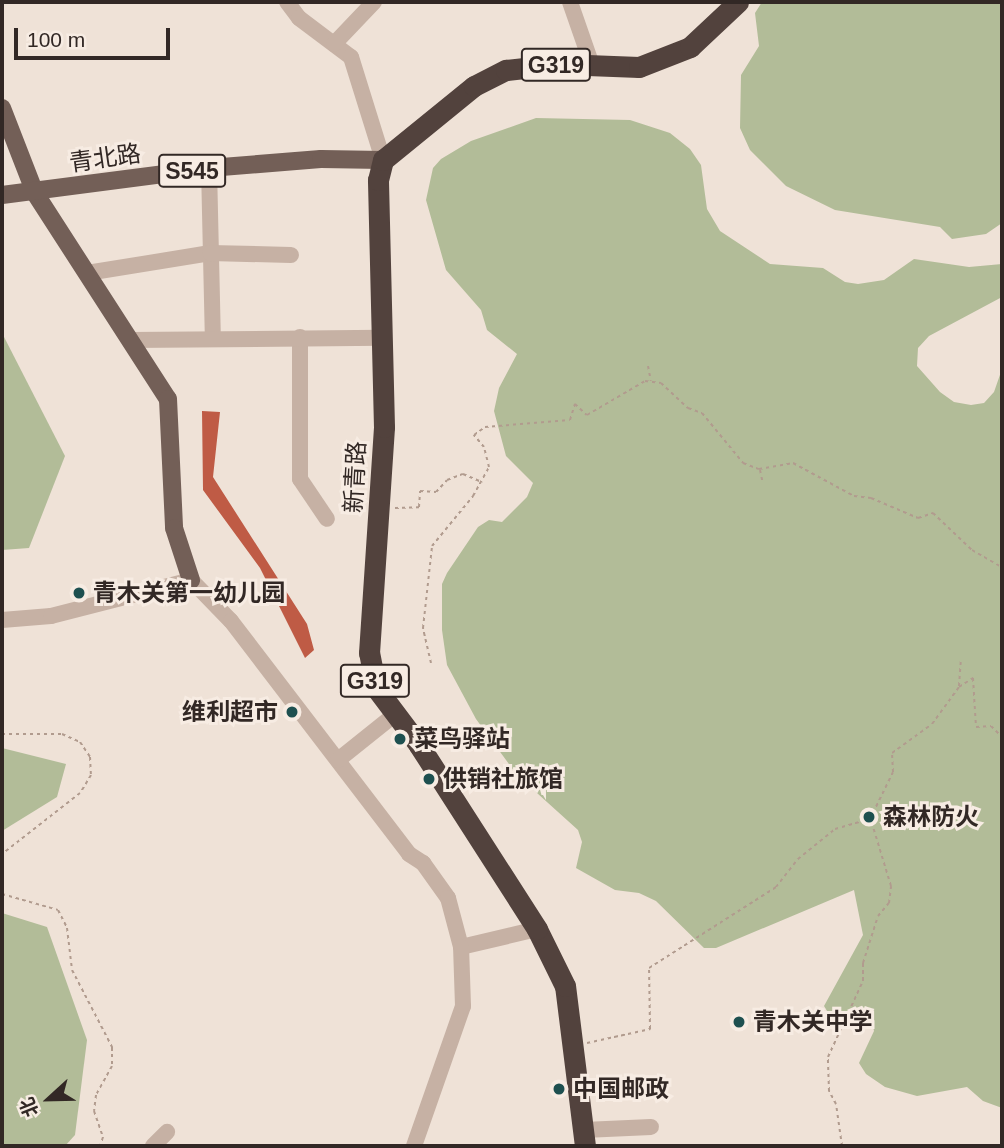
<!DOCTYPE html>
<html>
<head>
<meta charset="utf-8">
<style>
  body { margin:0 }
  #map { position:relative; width:1004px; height:1148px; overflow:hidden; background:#efe2d7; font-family:Helvetica,"Noto Sans SC",sans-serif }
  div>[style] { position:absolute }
  .green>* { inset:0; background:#b2bc98 }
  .building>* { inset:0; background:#bf5b45 }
  .path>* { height:2px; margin-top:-1px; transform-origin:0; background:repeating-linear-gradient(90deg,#b19b8e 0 3.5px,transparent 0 7px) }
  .minor>* { height:16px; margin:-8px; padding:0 8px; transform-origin:8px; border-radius:8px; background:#c6b1a4 }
  .major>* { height:18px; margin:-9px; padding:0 9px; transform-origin:9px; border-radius:9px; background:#735f57 }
  .highway>* { height:21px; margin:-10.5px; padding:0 10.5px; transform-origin:10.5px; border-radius:10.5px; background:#52423d }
  .dots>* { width:19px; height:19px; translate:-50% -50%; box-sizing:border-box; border:4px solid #f7ece3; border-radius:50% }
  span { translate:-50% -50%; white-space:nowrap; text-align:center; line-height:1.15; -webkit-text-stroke:6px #f7ece3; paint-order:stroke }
  .shield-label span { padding:2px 5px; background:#f7ece3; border:2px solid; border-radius:5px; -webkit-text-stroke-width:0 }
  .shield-label { font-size:23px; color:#322825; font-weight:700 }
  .street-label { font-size:24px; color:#322825 }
  .poi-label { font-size:24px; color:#322825; font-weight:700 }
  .left { translate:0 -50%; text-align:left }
  .right { translate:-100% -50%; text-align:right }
  .frame { position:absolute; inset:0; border:4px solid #322825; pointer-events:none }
  .north { position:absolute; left:14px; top:1064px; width:70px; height:70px; -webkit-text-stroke:5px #f7ece3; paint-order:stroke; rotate:248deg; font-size:19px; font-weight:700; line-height:28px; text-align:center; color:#322825 }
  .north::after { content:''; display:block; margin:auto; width:24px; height:32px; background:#322825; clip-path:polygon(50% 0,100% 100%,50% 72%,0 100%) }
  .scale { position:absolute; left:14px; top:28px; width:156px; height:32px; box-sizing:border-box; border:4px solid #322825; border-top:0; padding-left:9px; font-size:21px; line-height:24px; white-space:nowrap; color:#322825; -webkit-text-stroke:5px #f7ece3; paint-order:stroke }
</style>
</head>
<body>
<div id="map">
  <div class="green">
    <div style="clip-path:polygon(762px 2px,1002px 2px,1002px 223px,986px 234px,952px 239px,940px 227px,835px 210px,786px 186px,750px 150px,740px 128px,741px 75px,759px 46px,755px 13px)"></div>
    <div style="clip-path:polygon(536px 118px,630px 120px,670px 133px,690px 149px,701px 165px,707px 209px,720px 231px,770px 264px,823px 268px,845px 282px,858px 284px,884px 280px,914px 259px,969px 267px,1002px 264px,1002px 297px,929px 336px,918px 348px,917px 366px,940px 392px,954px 402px,971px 405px,984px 403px,994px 392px,1002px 369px,1002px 1108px,983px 1101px,967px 1087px,917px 1096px,885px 1087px,866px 1074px,859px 1063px,874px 1031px,872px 1022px,855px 1026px,835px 1024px,824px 1006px,863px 935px,854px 890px,716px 948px,704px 948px,656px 901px,639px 893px,615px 890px,576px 868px,582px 842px,578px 830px,517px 775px,476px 719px,447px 665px,442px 630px,442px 584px,447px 573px,478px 527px,489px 520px,502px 522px,527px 497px,533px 483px,506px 456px,494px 411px,499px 388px,517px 354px,487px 330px,481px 310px,446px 270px,426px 200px,433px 168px,441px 159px,471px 141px)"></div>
    <div style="clip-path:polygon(2px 333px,65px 456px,29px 548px,2px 550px)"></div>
    <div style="clip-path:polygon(2px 748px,66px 764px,57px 797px,2px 831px)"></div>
    <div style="clip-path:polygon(2px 913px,47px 927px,87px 1040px,75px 1135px,65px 1146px,2px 1146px)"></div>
  </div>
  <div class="building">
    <div style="clip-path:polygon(202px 411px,220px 412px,213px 477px,307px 624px,314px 650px,305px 658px,260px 568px,203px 490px)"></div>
  </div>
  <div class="path">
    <div style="left:648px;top:366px;width:15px;rotate:79deg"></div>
    <div style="left:760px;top:470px;width:14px;rotate:78deg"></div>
    <div style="left:395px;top:508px;width:24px;rotate:-2deg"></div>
    <div style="left:419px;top:507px;width:16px;rotate:-86deg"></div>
    <div style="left:420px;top:491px;width:16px;rotate:4deg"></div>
    <div style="left:436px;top:492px;width:16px;rotate:-47deg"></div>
    <div style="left:447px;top:480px;width:17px;rotate:-21deg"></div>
    <div style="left:463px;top:474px;width:21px;rotate:23deg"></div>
    <div style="left:431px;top:663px;width:36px;rotate:-103deg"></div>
    <div style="left:423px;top:628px;width:82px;rotate:-83.7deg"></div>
    <div style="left:432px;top:546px;width:65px;rotate:-50.6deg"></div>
    <div style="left:473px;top:496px;width:33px;rotate:-61deg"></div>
    <div style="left:489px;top:467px;width:21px;rotate:-104deg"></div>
    <div style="left:484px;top:447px;width:16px;rotate:-130deg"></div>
    <div style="left:474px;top:435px;width:14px;rotate:-36deg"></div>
    <div style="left:485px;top:427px;width:85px;rotate:-4.7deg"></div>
    <div style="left:570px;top:420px;width:17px;rotate:-73deg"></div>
    <div style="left:575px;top:404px;width:16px;rotate:43deg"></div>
    <div style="left:587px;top:415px;width:67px;rotate:-30.4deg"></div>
    <div style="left:645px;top:381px;width:16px;rotate:7deg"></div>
    <div style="left:661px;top:383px;width:37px;rotate:43deg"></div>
    <div style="left:688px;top:408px;width:15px;rotate:20deg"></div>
    <div style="left:702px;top:413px;width:65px;rotate:50.6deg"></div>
    <div style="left:743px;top:463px;width:17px;rotate:21deg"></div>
    <div style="left:759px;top:469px;width:35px;rotate:-10deg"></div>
    <div style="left:793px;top:463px;width:69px;rotate:28.4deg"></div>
    <div style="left:854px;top:496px;width:17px;rotate:7deg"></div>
    <div style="left:871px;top:498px;width:51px;rotate:23.1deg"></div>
    <div style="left:918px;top:518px;width:16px;rotate:-18deg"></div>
    <div style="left:933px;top:513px;width:54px;rotate:43.5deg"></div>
    <div style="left:972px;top:550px;width:34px;rotate:30deg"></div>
    <div style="left:959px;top:686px;width:26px;rotate:-86deg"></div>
    <div style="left:2px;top:734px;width:60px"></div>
    <div style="left:62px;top:734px;width:20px;rotate:24deg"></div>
    <div style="left:80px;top:742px;width:18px;rotate:56deg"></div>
    <div style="left:90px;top:757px;width:18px;rotate:87deg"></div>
    <div style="left:91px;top:775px;width:21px;rotate:121deg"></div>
    <div style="left:80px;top:793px;width:99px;rotate:142deg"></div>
    <div style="left:2px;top:894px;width:58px;rotate:15.9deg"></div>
    <div style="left:58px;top:910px;width:20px;rotate:63deg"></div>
    <div style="left:67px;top:928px;width:42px;rotate:83.2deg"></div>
    <div style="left:72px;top:970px;width:87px;rotate:62.5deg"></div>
    <div style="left:112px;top:1047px;width:19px;rotate:90deg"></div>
    <div style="left:112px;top:1066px;width:33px;rotate:119deg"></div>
    <div style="left:96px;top:1095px;width:16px;rotate:97deg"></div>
    <div style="left:94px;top:1111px;width:28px;rotate:71deg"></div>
    <div style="left:103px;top:1137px;width:9px;rotate:108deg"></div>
    <div style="left:587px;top:1043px;width:65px;rotate:-12.5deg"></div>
    <div style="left:650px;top:1029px;width:61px;rotate:-90.9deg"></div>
    <div style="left:649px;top:968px;width:151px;rotate:-32.5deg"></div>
    <div style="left:776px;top:887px;width:36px;rotate:-52deg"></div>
    <div style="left:798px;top:859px;width:48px;rotate:-39deg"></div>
    <div style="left:835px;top:829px;width:36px;rotate:-16deg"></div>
    <div style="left:870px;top:819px;width:52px;rotate:-63.9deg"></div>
    <div style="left:893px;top:772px;width:19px;rotate:-93deg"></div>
    <div style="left:892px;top:753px;width:49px;rotate:-35.9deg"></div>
    <div style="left:932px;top:724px;width:46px;rotate:-53.9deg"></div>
    <div style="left:959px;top:687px;width:17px;rotate:-33deg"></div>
    <div style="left:973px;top:678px;width:49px;rotate:86.5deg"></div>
    <div style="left:976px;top:727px;width:15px;rotate:-4deg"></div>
    <div style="left:991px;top:726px;width:16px;rotate:45deg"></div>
    <div style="left:842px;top:1146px;width:42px;rotate:-98.1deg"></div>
    <div style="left:836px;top:1104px;width:15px;rotate:-118deg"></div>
    <div style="left:829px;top:1091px;width:34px;rotate:-92deg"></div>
    <div style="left:828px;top:1057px;width:84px;rotate:-65.3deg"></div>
    <div style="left:863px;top:981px;width:18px;rotate:-90deg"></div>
    <div style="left:863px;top:963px;width:49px;rotate:-72.3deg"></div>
    <div style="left:878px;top:916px;width:17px;rotate:-50deg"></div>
    <div style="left:889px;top:903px;width:17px;rotate:-83deg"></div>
    <div style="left:891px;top:886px;width:69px;rotate:-106.9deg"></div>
  </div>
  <div class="minor">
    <div style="left:287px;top:2px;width:20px;rotate:53deg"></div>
    <div style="left:299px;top:18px;width:65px;rotate:36.9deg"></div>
    <div style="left:351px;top:57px;width:108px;rotate:72.7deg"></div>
    <div style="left:570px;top:2px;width:67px;rotate:70.8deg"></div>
    <div style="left:334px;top:44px;width:58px;rotate:-46.4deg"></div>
    <div style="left:209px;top:168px;width:170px;rotate:88.7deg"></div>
    <div style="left:87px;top:273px;width:125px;rotate:-9.2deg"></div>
    <div style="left:210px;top:253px;width:81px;rotate:1.4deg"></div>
    <div style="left:300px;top:337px;width:142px;rotate:90deg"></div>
    <div style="left:300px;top:479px;width:48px;rotate:56deg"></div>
    <div style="left:130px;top:340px;width:252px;rotate:-0.5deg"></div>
    <div style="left:2px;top:620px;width:49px;rotate:-4.7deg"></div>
    <div style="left:51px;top:616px;width:145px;rotate:-14.4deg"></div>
    <div style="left:191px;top:580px;width:57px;rotate:45.7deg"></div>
    <div style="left:231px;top:621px;width:293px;rotate:52.6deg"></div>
    <div style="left:409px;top:854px;width:17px;rotate:33deg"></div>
    <div style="left:423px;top:863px;width:43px;rotate:54.5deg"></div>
    <div style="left:448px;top:898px;width:51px;rotate:75.1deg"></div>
    <div style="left:461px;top:947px;width:78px;rotate:-13.3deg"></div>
    <div style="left:338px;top:760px;width:70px;rotate:-38.7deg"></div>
    <div style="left:584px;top:1130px;width:67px;rotate:-2.6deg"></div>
    <div style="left:153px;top:1146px;width:20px;rotate:-45deg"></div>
    <div style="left:414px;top:1146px;width:148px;rotate:-70.7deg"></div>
    <div style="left:463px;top:1006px;width:59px;rotate:-91.9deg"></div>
  </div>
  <div class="major">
    <div style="left:2px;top:108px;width:91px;rotate:68.8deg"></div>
    <div style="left:35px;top:193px;width:245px;rotate:57.2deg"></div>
    <div style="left:168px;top:399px;width:129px;rotate:87.3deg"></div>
    <div style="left:174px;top:528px;width:55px;rotate:71.9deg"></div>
    <div style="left:2px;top:195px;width:209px;rotate:-7.4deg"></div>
    <div style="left:209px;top:168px;width:112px;rotate:-4.6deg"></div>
    <div style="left:321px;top:159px;width:62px;rotate:0.9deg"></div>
  </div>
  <div class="highway">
    <div style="left:585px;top:1146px;width:161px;rotate:-97.1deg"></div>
    <div style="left:565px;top:986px;width:64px;rotate:-116.2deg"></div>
    <div style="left:537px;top:929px;width:219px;rotate:-122.7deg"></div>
    <div style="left:419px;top:745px;width:71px;rotate:-127deg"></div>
    <div style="left:376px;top:688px;width:36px;rotate:-101deg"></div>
    <div style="left:369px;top:653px;width:226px;rotate:-86.2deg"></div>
    <div style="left:384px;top:427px;width:247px;rotate:-91.4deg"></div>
    <div style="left:378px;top:180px;width:21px;rotate:-76deg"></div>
    <div style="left:383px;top:160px;width:117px;rotate:-39.1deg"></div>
    <div style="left:474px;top:86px;width:36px;rotate:-27deg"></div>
    <div style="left:506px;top:70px;width:55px;rotate:-6.2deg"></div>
    <div style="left:561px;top:64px;width:78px;rotate:2.2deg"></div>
    <div style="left:639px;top:67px;width:55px;rotate:-21.4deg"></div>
    <div style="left:690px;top:47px;width:66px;rotate:-43.2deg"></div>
  </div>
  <div class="dots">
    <div style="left:79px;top:593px;background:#1e5050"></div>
    <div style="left:292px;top:712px;background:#1e5050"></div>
    <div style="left:400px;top:739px;background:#1e5050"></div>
    <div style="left:429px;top:779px;background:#1e5050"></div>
    <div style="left:869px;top:817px;background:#1e5050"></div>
    <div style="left:739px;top:1022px;background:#1e5050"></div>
    <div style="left:559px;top:1089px;background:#1e5050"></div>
  </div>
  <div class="shield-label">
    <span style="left:556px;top:65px">G319</span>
    <span style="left:192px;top:171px">S545</span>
    <span style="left:375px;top:681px">G319</span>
  </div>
  <div class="street-label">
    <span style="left:105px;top:158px;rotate:-8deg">青北路</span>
    <span style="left:355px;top:477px;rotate:-87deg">新青路</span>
  </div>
  <div class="poi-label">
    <span class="left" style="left:93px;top:593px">青木关第一幼儿园</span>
    <span class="right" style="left:278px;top:712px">维利超市</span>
    <span class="left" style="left:414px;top:739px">菜鸟驿站</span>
    <span class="left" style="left:443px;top:779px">供销社旅馆</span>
    <span class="left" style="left:883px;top:817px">森林防火</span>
    <span class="left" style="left:753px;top:1022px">青木关中学</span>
    <span class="left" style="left:573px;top:1089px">中国邮政</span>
  </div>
  <div class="frame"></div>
  <div class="north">北</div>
  <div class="scale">100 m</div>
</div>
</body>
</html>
